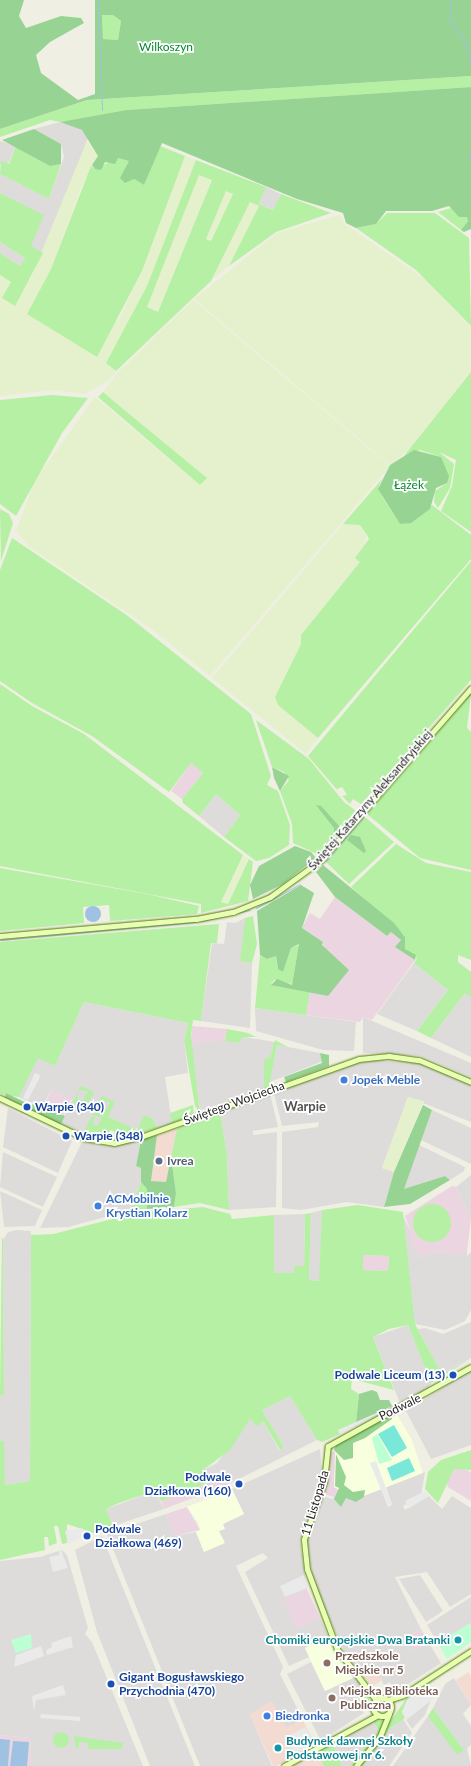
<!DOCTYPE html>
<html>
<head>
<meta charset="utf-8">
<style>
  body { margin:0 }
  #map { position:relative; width:471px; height:1766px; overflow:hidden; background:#f0efe4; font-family:Lato,sans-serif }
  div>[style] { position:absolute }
  .residential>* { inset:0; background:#dddcdb }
  .commercial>* { inset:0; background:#f3dbd1 }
  .industrial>* { inset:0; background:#ead5e1 }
  .education>* { inset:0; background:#f7ffde }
  .farmland>* { inset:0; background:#e5f1cd }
  .grass>* { inset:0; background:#b6f0a4 }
  .round { border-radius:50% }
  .forest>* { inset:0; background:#97d494 }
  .park>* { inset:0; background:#bcffd2 }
  .pitch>* { inset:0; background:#79e8d9 }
  .parking>* { inset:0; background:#eaeaea }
  .water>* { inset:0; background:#9fc2e3 }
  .stream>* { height:1px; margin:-0.5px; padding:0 0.5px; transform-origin:0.5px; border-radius:0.5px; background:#9fc2e3 }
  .roads { filter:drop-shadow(0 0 1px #4f7b00) drop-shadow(0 0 1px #4f7b00) }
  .secondary>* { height:5px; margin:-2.5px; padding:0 2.5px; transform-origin:2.5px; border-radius:2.5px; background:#e8ffb3 }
  .secondary>.ring { margin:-2.5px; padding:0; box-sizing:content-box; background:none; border:5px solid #e8ffb3; border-radius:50% }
  .dots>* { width:11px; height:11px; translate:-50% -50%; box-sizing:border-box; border:2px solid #fff; border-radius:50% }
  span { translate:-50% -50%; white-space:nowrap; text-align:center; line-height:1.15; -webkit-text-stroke:3.5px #fff; paint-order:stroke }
  .park-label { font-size:12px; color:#00892e }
  .street-label { font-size:12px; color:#1e1e1e }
  .shop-label { font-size:12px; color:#366cbe; font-weight:700 }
  .left { translate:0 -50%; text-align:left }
  .transit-label { font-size:12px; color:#164399; font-weight:700 }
  .right { translate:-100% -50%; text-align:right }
  .service-label { font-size:12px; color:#4e5e75; font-weight:700 }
  .culture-label { font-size:12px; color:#0d838f; font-weight:700 }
  .education-label { font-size:12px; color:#785e54; font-weight:700 }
  .neighbourhood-label { font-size:13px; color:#515151; font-weight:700 }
</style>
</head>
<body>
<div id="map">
  <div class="residential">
    <div style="clip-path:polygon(60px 122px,90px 133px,43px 253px,30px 246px,43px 215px,0 193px,0 174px,49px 199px,64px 157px,61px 144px,34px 129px)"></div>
    <div style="clip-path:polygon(0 141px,16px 146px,8px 164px,0 165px)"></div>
    <div style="clip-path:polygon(266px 187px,281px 194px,274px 210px,259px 204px)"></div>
    <div style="clip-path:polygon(0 242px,25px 258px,20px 266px,0 253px)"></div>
    <div style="clip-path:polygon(216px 794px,240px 815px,224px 837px,199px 816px)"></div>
    <div style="clip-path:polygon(245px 918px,241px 961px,252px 963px,250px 1028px,201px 1021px,212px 943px,224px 944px,227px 922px,235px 923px)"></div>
    <div style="clip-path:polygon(414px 963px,448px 990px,417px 1031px,377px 1014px)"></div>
    <div style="clip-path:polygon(465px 993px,471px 998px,471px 1057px,431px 1038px)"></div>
    <div style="clip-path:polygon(84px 1002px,188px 1023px,184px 1041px,188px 1073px,165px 1077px,172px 1123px,157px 1128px,153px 1119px,133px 1130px,107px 1117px,90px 1137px,61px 1124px,72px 1100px,51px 1090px,42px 1107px,14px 1095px,19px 1096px,38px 1057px,55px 1066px)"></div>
    <div style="clip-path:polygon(255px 1008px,356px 1022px,354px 1051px,323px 1050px,256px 1031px)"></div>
    <div style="clip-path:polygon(363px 1017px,471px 1063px,471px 1077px,421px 1056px,363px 1053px)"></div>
    <div style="clip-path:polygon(244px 1037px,275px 1042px,270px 1057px,264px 1059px,264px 1089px,200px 1110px,191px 1044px,218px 1039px,238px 1043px)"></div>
    <div style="clip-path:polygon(277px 1045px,320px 1053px,323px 1061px,270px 1082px)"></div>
    <div style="clip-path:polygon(374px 1060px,418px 1063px,471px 1085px,471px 1122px,408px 1097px,382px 1168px,394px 1172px,384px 1207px,347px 1202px,301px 1210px,282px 1208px,282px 1132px,318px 1127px,319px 1122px,282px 1126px,274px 1093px,358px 1062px)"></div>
    <div style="clip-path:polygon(270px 1094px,278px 1127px,253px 1131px,253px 1135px,277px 1132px,276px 1207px,229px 1210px,227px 1155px,220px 1111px)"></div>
    <div style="clip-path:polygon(8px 1108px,72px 1141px,58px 1173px,3px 1147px)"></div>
    <div style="clip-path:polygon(432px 1110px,471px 1128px,471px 1164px,419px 1139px)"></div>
    <div style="clip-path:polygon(141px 1140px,136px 1166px,141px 1168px,141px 1182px,131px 1210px,68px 1227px,40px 1228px,82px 1142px,110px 1146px)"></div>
    <div style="clip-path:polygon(419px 1145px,465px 1167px,464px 1171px,450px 1180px,445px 1176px,403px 1190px)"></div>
    <div style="clip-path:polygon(3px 1152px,57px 1177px,43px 1207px,0 1187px)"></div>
    <div style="clip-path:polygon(471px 1175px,471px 1219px,456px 1187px)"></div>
    <div style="clip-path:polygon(0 1191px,42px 1210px,35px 1226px,4px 1227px)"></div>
    <div style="clip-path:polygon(322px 1210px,320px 1281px,309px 1280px,311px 1213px)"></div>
    <div style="clip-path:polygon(305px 1214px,304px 1267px,294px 1273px,274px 1273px,274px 1215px)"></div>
    <div style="clip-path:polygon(403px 1216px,411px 1232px,411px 1242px,421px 1257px,440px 1251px,457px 1255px,467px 1251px,467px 1256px,471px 1252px,471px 1310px,465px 1321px,445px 1330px,415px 1324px)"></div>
    <div style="clip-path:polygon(17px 1230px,31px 1231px,31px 1235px,30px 1481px,5px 1485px,0 1441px,0 1395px,4px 1395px,3px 1240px,8px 1232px)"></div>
    <div style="clip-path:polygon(471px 1322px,471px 1358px,442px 1374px,418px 1329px,425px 1328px,443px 1334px)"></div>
    <div style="clip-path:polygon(408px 1325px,431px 1383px,428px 1389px,400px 1403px,373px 1337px)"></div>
    <div style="clip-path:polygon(471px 1370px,471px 1445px,431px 1459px,406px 1411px)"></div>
    <div style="clip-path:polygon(290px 1396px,317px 1440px,233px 1482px,230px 1474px,210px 1482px,203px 1470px,217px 1463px,250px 1419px,263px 1421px,279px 1450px,284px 1447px,262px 1410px)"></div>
    <div style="clip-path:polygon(320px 1449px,322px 1475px,300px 1542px,307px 1589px,284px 1600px,304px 1625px,320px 1618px,328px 1636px,305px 1648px,309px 1657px,289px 1666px,245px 1572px,268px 1558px,263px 1553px,236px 1566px,283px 1667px,280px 1674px,303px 1720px,286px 1728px,250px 1714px,272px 1766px,200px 1766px,107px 1534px,166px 1514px,174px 1536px,196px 1532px,204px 1552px,223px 1524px,244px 1514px,232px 1489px)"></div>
    <div style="clip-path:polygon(425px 1472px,421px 1496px,403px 1506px,405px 1510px,429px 1496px,442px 1509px,452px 1496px,471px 1508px,471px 1594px,450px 1607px,427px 1572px,395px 1577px,421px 1629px,405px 1637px,413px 1651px,429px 1643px,441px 1663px,396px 1692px,390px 1682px,384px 1685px,375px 1668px,362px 1675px,348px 1659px,314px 1585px,307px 1540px,323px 1496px,333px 1499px,338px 1489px,356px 1498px,382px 1489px,388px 1507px,392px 1504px,386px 1487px)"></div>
    <div style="clip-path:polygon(155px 1491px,164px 1509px,113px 1526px,106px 1509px)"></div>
    <div style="clip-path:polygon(102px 1536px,195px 1766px,150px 1766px,97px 1632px,75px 1550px)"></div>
    <div style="clip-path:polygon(62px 1550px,67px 1555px,88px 1628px,85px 1634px,92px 1642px,143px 1766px,31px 1766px,30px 1738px,0 1735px,0 1561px,40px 1557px)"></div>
    <div style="clip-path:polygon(420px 1575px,443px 1611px,426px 1622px,399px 1579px)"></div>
    <div style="clip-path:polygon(471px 1597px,471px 1623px,438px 1643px,427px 1625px)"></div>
    <div style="clip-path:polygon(311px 1662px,325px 1691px,355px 1677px,365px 1687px,354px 1693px,364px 1713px,321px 1741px,287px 1674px)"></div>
    <div style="clip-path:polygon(454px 1678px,471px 1705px,463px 1714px,471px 1726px,471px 1745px,467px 1748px,471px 1766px,393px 1766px,428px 1716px,464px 1750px,433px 1708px,445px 1684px)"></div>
    <div style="clip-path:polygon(431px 1700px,425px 1715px,412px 1729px,406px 1720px)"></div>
    <div style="clip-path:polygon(403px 1719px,412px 1733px,389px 1766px,362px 1766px,390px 1728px)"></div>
    <div style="clip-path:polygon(372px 1720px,379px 1730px,350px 1766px,342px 1766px,333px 1745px)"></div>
  </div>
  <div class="commercial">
    <div style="clip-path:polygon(177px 1129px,166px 1182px,150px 1182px,157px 1135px)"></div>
    <div style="clip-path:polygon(375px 1667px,382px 1680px,373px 1686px,362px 1675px)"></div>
    <div style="clip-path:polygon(469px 1672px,471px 1677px,471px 1705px,456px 1680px)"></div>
    <div style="clip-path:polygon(272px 1701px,286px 1728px,303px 1720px,315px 1745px,276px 1766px,273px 1766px,250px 1714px)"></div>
    <div style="clip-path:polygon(318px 1754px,329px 1766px,292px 1766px,314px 1754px)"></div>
  </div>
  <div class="industrial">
    <div style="clip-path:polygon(191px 763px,203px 773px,182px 799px,171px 791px)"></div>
    <div style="clip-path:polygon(335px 897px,387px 936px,391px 932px,401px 940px,396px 947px,415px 960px,372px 1020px,363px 1017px,360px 1022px,306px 1015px,310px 992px,328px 996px,323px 942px,302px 928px,310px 913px,320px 919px)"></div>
    <div style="clip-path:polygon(192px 1026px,227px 1029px,225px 1041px,191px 1044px)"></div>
    <div style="clip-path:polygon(51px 1090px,71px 1099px,64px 1115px,44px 1106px)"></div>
    <div style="clip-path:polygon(452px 1186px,456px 1187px,471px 1219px,467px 1251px,457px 1255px,440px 1251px,421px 1257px,410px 1242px,411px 1232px,405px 1216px)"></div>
    <div style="clip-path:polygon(363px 1255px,389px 1256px,388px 1271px,362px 1270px)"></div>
    <div style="clip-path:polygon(331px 1452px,335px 1452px,334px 1487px,338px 1489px,334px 1497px,324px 1494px)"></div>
    <div style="clip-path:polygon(461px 1468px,471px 1472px,471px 1501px,448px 1487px,446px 1481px,454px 1469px)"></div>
    <div style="clip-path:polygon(230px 1474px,233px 1482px,229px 1484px,164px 1509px,161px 1501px)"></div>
    <div style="clip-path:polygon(187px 1507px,200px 1530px,174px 1536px,166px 1514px)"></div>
    <div style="clip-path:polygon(307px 1589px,320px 1618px,296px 1629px,284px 1599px)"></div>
    <div style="clip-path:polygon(421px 1629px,429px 1643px,413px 1651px,405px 1637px)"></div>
    <div style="clip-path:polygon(0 1735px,30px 1738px,31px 1766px,0 1766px)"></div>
  </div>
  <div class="education">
    <div style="clip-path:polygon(397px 1415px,411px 1438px,423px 1473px,356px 1499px,334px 1487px,336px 1444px,369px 1432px)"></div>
    <div style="clip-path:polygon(232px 1489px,244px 1514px,223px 1524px,225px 1529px,219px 1531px,225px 1543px,204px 1552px,196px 1532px,200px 1530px,198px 1523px,187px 1507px)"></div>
    <div style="clip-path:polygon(328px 1636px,337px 1657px,355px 1677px,325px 1691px,305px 1648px)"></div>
  </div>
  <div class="farmland">
    <div style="clip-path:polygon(87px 141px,98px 156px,81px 188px,51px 269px,27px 314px,118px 321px,142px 271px,185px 156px,196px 160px,147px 286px,107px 363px,116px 371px,109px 380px,85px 394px,54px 390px,0 396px,0 275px,11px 282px,30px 280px)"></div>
    <div style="clip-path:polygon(199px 175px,212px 179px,158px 312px,146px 307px)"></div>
    <div style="clip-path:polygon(226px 191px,233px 194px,211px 241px,206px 239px)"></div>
    <div style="clip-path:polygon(250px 202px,259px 206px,243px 240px,229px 266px,211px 280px)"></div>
    <div style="clip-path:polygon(339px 215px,345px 224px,426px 280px,471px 328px,471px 372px,409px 450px,390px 465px,194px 299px,277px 233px)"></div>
    <div style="clip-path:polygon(193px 300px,390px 466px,210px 676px,153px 630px,28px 546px,16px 531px,35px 480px,95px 397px,200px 485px,207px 478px,103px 392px,118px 372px)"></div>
    <div style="clip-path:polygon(343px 524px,360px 525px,367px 535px,360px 562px,303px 632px,301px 644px,275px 697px,318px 738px,306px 754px,212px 678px)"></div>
    <div style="clip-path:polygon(243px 855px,249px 859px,228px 904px,221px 902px)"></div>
    <div style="clip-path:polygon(408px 1097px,424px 1101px,394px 1172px,382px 1168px)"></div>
  </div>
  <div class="grass">
    <div style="clip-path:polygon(102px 15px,113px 15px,121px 21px,118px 40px,103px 39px)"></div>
    <div style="clip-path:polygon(471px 76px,471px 87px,126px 110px,60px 122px,50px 120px,0 137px,0 129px,87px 100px)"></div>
    <div style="clip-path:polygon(16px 146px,50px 166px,61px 164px,49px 199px,0 174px,1px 161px,9px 164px)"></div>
    <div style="clip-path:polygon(160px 146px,185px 156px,142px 271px,97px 357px,27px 314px,51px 269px,91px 166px,95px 169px,118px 158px,129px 161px,128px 168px,134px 179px,144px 185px)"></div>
    <div style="clip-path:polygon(evenodd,196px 160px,266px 187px,259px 204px,273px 210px,281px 194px,331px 213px,276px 232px,229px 266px,259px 206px,250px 202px,211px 281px,116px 371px,106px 363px,147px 286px,196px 160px,199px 175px,212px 180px,158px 312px,147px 307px,199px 175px,196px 160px,226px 191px,233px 194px,211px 241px,206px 239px,226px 191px)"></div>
    <div style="clip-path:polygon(0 193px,44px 215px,31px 246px,43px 253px,15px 306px,2px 298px,11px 282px,0 275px,0 253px,20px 266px,25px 258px,0 242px)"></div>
    <div style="clip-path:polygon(451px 208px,467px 217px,468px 221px,461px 230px,438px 212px)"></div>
    <div style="clip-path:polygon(387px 213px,435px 213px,469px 238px,471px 326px,416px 270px,356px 228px,376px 224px)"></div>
    <div style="clip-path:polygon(471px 372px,471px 532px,441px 511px,452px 486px,456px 460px,439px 452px,454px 464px,450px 488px,438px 508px,434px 502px,435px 491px,447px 483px,441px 457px,420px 450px,404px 456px)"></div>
    <div style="clip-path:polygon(103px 392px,116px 403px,207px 478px,200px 485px,98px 397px)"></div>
    <div style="clip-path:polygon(52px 395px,88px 398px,62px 433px,16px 516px,0 504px,0 400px)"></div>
    <div style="clip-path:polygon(383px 478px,379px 485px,382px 496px,400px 524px,411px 522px,432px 505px,471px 535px,471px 559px,318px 738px,278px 705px,275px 697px,301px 644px,301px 635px,360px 562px,355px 558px,369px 539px,367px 535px,360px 525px,343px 524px)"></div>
    <div style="clip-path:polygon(0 509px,9px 514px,13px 523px,1px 561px)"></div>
    <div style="clip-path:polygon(12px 538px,128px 616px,251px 714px,271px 776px,267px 785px,278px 791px,290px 825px,289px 845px,269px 858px,256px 861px,224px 837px,240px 815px,216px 794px,199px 816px,183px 803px,182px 799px,203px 773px,191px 763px,169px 792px,92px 736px,32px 703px,0 681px,0 570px)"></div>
    <div style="clip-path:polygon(471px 561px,471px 680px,359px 807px,361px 804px,353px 799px,350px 804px,342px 796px,347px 795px,342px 787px,337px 789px,339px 792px,308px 756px)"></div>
    <div style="clip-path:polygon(0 684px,32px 706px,84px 734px,243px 855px,221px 902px,228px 904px,249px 859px,253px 862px,248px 901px,201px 913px,201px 904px,0 866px)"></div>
    <div style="clip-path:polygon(471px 694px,467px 728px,471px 732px,471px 870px,420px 858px,367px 814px)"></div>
    <div style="clip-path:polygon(256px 720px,309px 759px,344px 802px,356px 811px,319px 855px,293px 843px,292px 824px,280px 791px,289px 780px,284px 772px,272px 767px)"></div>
    <div style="clip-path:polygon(365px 817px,394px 842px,349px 884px,326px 862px)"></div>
    <div style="clip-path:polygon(396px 844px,426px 863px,471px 872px,471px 960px,458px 955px,458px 962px,471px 972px,471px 998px,465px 993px,431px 1038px,417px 1031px,448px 990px,414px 963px,417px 958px,405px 949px,404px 935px,351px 887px)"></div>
    <div style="clip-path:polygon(0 868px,147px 894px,199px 906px,197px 914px,110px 921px,109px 905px,83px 907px,84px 923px,0 931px)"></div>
    <div style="clip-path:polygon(253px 916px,257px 944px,252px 963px,240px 961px,245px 918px)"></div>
    <div style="clip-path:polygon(219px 924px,217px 943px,211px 943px,201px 1021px,193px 1020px,191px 1035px,200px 1113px,195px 1106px,184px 1041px,188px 1023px,84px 1002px,55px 1066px,38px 1058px,19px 1097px,0 1094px,0 942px)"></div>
    <div style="clip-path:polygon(299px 945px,292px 984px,274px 980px,271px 984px,310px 992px,306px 1015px,255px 1008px,260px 955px,267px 959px,276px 956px,277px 966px,283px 972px,291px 948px)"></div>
    <div style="clip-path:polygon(227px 1029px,248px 1033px,256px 1037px,244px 1037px,238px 1043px,225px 1041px)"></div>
    <div style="clip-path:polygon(275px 1040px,288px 1047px,277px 1045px,269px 1088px,264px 1089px,264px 1059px,270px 1057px)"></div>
    <div style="clip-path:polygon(81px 1086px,94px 1092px,86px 1108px,73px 1102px,78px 1091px,77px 1098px,83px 1101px,88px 1091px,78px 1090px)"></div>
    <div style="clip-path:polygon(102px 1096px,115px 1102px,108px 1117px,137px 1130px,144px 1115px,153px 1119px,157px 1128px,115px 1140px,111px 1140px,115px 1132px,111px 1130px,104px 1139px,83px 1134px,92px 1116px,95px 1118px,92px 1124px,98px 1126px,102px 1117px,92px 1115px,99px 1101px,102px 1103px,100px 1109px,105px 1111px,110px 1102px,99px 1100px)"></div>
    <div style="clip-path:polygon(193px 1105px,194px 1115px,172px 1123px,170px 1113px)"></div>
    <div style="clip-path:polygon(220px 1111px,227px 1155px,229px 1210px,200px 1203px,174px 1207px,176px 1193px,171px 1157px,177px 1129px)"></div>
    <div style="clip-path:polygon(141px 1182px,147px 1189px,147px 1209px,131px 1210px)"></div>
    <div class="round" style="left:413px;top:1204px;width:38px;height:38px"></div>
    <div style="clip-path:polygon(evenodd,358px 1205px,403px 1212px,415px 1324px,442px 1374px,471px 1359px,431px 1383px,408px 1325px,389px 1329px,373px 1337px,394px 1390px,352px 1379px,351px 1389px,359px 1394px,356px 1423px,338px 1430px,340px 1434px,322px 1442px,317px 1440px,290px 1396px,262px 1410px,284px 1447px,280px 1450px,263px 1421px,257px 1426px,250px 1419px,230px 1450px,203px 1470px,210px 1482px,161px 1501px,155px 1491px,119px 1503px,106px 1509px,113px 1526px,93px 1533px,67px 1524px,67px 1543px,62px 1544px,58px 1526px,54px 1526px,57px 1543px,49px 1546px,48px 1537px,44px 1537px,45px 1550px,0 1560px,0 1441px,4px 1441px,5px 1485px,30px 1481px,31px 1235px,53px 1234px,136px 1213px,203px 1207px,230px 1214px,232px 1219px,274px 1215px,274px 1273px,294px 1273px,294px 1266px,304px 1266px,305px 1214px,311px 1213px,309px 1280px,319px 1281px,322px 1210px,358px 1205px,363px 1255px,389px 1256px,388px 1271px,363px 1270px,363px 1255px)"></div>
    <div style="clip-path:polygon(2px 1236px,3px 1240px,4px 1395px,0 1395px)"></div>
    <div style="clip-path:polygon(471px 1450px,471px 1470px,454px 1469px,438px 1503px,425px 1489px,428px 1472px,441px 1460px)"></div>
    <div style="clip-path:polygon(438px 1678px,409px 1698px,402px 1712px,405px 1718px,390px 1728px,362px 1766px,350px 1766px,379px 1730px,372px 1720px,390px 1722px,408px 1696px)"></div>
    <div style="clip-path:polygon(365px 1687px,370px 1697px,366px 1711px,354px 1693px)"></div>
    <div style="clip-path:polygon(433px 1708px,464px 1750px,457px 1755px,428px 1716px)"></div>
    <div class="round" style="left:53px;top:1732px;width:16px;height:16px"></div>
    <div style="clip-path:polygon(74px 1736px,123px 1743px,122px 1749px,88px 1749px,88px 1743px,79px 1742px,79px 1748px,75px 1747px)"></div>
    <div style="clip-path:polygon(333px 1745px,342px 1766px,324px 1766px,317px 1753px)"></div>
  </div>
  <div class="forest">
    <div style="clip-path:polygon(evenodd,0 0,24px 0,19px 16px,26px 28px,61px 16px,81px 18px,84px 23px,50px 42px,36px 55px,41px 73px,78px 100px,95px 94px,95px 0,471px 0,471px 76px,87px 100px,0 129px,0 0,102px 15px,113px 15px,121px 21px,118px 40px,103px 39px,102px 15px)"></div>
    <div style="clip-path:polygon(471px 87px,471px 229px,464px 232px,461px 230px,468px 221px,467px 217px,459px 217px,449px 206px,432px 211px,386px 211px,376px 224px,356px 228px,346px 223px,343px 213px,297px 199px,162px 143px,144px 185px,134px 179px,125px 183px,120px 178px,129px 161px,118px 158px,115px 164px,105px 162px,101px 170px,95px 169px,92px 165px,98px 156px,82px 130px,60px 122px,126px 110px)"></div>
    <div style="clip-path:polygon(34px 129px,61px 144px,61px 164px,50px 166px,2px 140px)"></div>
    <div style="clip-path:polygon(414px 450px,441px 457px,449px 476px,447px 483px,436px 488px,430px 509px,411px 523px,400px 524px,378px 489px,390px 465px)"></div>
    <div style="clip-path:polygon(272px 767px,289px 776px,280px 791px,274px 778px)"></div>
    <div style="clip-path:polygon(316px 805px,321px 806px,341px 828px,334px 836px,334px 828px)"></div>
    <div style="clip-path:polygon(351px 835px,360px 837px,366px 851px,364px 853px,347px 840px)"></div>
    <div style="clip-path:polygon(295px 846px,311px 852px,316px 858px,283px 884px,253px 899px,250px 885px,259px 866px)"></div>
    <div style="clip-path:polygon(323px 865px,394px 923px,405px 937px,405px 949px,416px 955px,415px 960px,395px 947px,401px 940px,391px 932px,387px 936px,335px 897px,316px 872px)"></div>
    <div style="clip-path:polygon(301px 885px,314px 893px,302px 928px,323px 942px,322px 945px,349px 970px,328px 996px,271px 985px,277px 979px,292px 985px,299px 944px,291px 948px,283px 972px,278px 969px,276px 956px,267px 959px,260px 955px,257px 911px)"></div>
    <div style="clip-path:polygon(320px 1053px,329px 1055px,329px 1066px,286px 1082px,284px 1077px,322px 1063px)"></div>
    <div style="clip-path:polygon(6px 1093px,29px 1104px,44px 1106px,65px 1116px,61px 1124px,56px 1122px,5px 1097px)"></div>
    <div style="clip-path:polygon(423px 1105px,432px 1110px,404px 1189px,445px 1176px,450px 1180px,410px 1204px,384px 1207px,394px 1172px)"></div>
    <div style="clip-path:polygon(157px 1135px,151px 1181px,166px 1182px,171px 1157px,176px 1193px,174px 1207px,147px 1209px,147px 1189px,141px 1182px,141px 1168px,136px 1166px,141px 1140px)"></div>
    <div style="clip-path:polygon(372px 1390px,377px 1392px,380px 1400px,389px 1400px,392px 1406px,356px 1423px,359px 1394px)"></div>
    <div style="clip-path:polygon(392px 1416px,392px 1419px,365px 1438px,353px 1443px,353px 1458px,344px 1460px,334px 1450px,338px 1440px)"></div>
    <div style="clip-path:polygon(336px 1454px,346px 1477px,344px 1485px,353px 1492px,365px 1490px,364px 1497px,356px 1502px,346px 1498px,341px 1507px,334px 1499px,339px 1488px,335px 1486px)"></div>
  </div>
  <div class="park">
    <div style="clip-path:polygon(377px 1434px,392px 1460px,379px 1464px,372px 1438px)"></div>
    <div style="clip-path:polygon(471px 1623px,471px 1642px,447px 1659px,438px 1643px)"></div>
    <div style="clip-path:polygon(31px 1634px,32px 1648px,16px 1653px,11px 1640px)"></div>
  </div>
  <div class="pitch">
    <div style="clip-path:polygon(394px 1425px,407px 1448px,392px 1457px,378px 1434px)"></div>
    <div style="clip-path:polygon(409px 1458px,415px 1471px,392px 1481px,387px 1468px)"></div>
  </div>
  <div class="parking">
    <div style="clip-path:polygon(35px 1073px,40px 1075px,39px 1079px,28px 1100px,23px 1098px)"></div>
    <div style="clip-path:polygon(390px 1407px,392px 1411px,340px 1434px,338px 1430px)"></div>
    <div style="clip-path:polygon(376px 1461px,392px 1505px,388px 1507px,370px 1463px)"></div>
    <div style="clip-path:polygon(425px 1491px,429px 1496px,409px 1508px,405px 1501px)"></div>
    <div style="clip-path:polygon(81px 1528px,91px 1533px,68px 1544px,65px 1531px)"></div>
    <div style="clip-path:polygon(60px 1547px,68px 1568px,53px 1572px,49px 1557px,59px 1555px)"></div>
    <div style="clip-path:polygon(304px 1575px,307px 1588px,285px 1597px,280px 1586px)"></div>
    <div style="clip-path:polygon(71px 1636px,73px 1647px,47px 1655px,46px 1650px,52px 1647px,51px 1643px)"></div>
    <div style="clip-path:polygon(41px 1646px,44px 1656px,14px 1667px,16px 1655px)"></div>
    <div style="clip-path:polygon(63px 1685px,66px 1695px,36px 1700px,34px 1712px,32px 1696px)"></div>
    <div style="clip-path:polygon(427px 1685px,434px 1698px,406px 1720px,402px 1712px,407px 1700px)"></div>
    <div style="clip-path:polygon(41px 1714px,80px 1717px,80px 1721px,40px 1718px)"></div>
    <div style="clip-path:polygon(305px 1727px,314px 1745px,295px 1754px,287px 1737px)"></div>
  </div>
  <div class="water">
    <div class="round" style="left:85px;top:906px;width:16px;height:16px"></div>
    <div style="clip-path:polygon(0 1739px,10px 1740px,8px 1766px,0 1766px)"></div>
    <div style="clip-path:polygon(13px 1741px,29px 1742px,27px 1766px,10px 1766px)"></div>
  </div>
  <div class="stream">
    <div style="left:98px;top:0;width:110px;rotate:87.9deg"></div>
    <div style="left:450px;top:0;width:20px;rotate:90deg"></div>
    <div style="left:450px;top:20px;width:30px;rotate:56deg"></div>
    <div style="left:467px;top:45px;width:20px;rotate:79deg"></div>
    <div style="left:468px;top:160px;width:9px;rotate:-69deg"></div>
    <div style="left:459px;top:705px;width:17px;rotate:-45deg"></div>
    <div style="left:367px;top:812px;width:18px;rotate:-52deg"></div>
    <div style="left:326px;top:861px;width:57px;rotate:-49.9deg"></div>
    <div style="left:256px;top:908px;width:50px;rotate:-28.6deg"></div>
    <div style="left:201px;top:921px;width:50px;rotate:-12.7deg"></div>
    <div style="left:0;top:940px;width:196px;rotate:-5.3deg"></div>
  </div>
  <div class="roads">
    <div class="secondary">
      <div style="left:0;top:936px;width:197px;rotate:-5deg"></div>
      <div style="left:196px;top:919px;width:38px;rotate:-11deg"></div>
      <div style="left:233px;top:912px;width:40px;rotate:-22deg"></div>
      <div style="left:270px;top:897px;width:63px;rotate:-36deg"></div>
      <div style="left:321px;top:860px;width:228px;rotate:-48.9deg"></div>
      <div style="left:0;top:1098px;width:93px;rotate:25.5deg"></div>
      <div style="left:84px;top:1138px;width:30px;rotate:9deg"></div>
      <div style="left:114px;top:1143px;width:30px;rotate:-14deg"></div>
      <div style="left:143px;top:1136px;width:229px;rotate:-19.6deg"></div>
      <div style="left:359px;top:1059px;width:30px;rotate:-6deg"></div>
      <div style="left:389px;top:1056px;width:30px;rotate:8deg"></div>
      <div style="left:419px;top:1060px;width:56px;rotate:22.9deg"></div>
      <div class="ring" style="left:373px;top:1698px;width:13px;height:13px"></div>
      <div style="left:376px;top:1700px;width:64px;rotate:-127.4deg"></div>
      <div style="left:337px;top:1649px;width:85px;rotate:-110.6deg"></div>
      <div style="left:307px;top:1569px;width:30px;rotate:-96deg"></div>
      <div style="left:304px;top:1539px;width:60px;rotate:-70.7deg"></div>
      <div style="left:324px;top:1482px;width:36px;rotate:-84deg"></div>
      <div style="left:328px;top:1446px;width:163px;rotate:-28.9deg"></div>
      <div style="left:388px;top:1700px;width:16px;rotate:-18deg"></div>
      <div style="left:403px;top:1695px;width:81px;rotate:-32.9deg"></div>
      <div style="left:284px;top:1766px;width:107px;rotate:-28.5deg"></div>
      <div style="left:356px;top:1766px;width:38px;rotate:-51deg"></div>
      <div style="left:380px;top:1736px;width:24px;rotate:-68deg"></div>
    </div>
  </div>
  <div class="dots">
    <div style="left:344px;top:1080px;background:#3f7fe0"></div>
    <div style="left:27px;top:1107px;background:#1a4fb4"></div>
    <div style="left:66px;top:1136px;background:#1a4fb4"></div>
    <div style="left:159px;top:1161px;background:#5c6f8a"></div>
    <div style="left:98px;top:1206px;background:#3f7fe0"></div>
    <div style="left:453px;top:1375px;background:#1a4fb4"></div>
    <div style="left:239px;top:1484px;background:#1a4fb4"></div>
    <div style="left:87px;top:1536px;background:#1a4fb4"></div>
    <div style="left:458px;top:1640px;background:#0f9aa8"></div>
    <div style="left:327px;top:1663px;background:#8d6e63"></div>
    <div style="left:111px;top:1684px;background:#1a4fb4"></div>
    <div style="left:332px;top:1698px;background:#8d6e63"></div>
    <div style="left:267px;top:1716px;background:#3f7fe0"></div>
    <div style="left:278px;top:1748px;background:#0f9aa8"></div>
  </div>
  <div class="park-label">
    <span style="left:166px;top:47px">Wilkoszyn</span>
    <span style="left:409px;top:485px">Łążek</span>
  </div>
  <div class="street-label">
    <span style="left:370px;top:800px;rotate:-49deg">Świętej Katarzyny Aleksandryjskiej</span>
    <span style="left:234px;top:1103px;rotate:-20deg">Świętego Wojciecha</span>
    <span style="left:400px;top:1407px;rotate:-26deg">Podwale</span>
    <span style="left:315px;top:1503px;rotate:-73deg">11 Listopada</span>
  </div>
  <div class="shop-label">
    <span class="left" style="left:352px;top:1080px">Jopek Meble</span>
    <span class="left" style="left:106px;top:1206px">ACMobilnie<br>Krystian Kolarz</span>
    <span class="left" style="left:275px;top:1716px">Biedronka</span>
  </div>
  <div class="transit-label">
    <span class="left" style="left:35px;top:1107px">Warpie (340)</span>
    <span class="left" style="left:74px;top:1136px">Warpie (348)</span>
    <span class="right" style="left:445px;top:1375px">Podwale Liceum (13)</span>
    <span class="right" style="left:231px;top:1484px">Podwale<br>Działkowa (160)</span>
    <span class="left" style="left:95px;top:1536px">Podwale<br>Działkowa (469)</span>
    <span class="left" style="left:119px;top:1684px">Gigant Bogusławskiego<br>Przychodnia (470)</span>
  </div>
  <div class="service-label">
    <span class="left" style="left:167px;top:1161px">Ivrea</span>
  </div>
  <div class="culture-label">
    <span class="right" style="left:450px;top:1640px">Chomiki europejskie Dwa Bratanki</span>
    <span class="left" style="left:286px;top:1748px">Budynek dawnej Szkoły<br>Podstawowej nr 6.</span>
  </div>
  <div class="education-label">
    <span class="left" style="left:335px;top:1663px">Przedszkole<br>Miejskie nr 5</span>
    <span class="left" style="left:340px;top:1698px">Miejska Biblioteka<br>Publiczna</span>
  </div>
  <div class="neighbourhood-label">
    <span style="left:305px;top:1106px">Warpie</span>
  </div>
</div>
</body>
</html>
